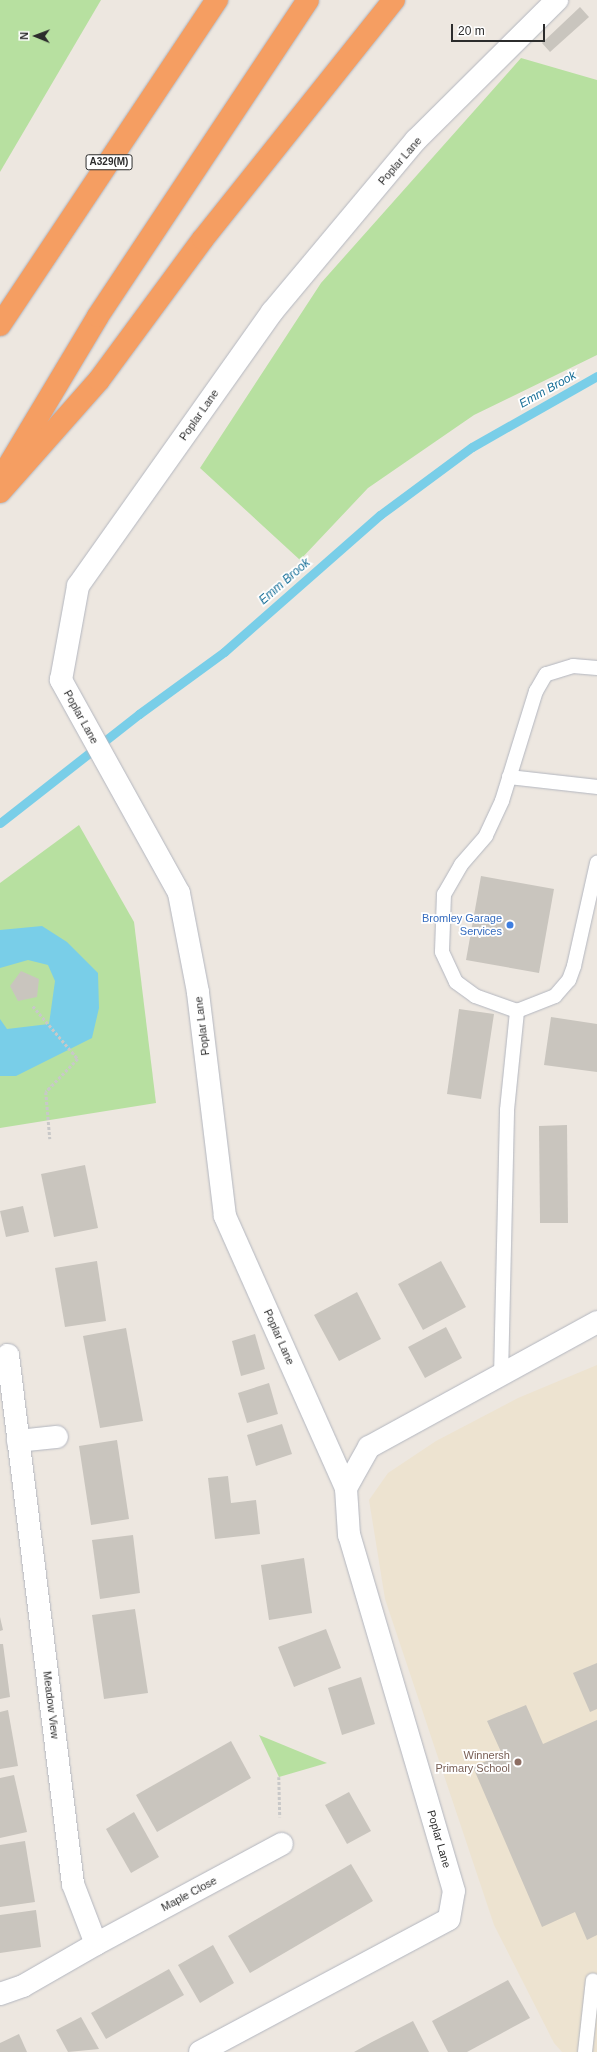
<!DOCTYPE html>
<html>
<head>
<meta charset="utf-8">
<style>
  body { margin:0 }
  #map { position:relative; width:597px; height:2052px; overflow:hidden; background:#ede7e0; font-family:Helvetica,sans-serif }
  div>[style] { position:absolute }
  .education>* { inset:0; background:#ede3d0 }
  .green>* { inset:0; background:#b7e0a0 }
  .water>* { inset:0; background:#79cee8 }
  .stream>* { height:9px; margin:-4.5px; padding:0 4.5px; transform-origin:4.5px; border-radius:4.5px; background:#79cee8 }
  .building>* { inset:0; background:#c9c5be }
  .path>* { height:2.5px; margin-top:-1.25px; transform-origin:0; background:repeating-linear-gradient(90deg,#c8c8c8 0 3px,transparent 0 5px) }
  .roads { filter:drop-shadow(0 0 1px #b3b6bf) drop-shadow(0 0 1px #b3b6bf) }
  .service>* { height:14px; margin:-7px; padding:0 7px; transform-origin:7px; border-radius:7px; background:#fff }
  .minor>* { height:22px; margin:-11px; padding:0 11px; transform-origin:11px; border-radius:11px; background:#fff }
  .motorway>* { height:22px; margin:-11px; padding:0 11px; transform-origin:11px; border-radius:11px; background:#f59e62 }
  .dots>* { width:11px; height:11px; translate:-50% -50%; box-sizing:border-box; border:2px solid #fff; border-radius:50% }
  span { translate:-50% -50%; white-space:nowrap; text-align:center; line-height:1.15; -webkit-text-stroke:3.5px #fff; paint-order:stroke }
  .shield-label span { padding:1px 3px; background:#fff; border:1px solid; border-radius:3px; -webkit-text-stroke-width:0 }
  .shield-label { font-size:10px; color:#2c2c2c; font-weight:700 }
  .street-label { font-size:11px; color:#2c2c2c }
  .shop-label { font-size:11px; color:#366cbe }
  .right { translate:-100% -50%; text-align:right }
  .education-label { font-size:11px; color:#785e54 }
  .water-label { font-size:12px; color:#166e97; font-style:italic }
  .north { position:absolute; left:16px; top:16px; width:40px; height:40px; -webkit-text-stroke:3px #fff; paint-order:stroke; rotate:271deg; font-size:11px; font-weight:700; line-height:16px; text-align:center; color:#2c2c2c }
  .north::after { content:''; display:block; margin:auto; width:14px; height:18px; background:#2c2c2c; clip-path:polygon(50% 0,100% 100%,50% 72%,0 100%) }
  .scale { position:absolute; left:451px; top:24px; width:94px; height:18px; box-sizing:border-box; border:2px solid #2c2c2c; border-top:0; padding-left:5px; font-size:12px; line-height:14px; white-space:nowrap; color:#2c2c2c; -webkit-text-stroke:3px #fff; paint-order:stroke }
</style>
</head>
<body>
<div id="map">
  <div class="education">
    <div style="clip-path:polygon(597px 1365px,597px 2052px,562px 2052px,554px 2043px,494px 1925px,385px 1599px,369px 1500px,388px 1473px,436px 1441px,518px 1398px)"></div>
  </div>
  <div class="green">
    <div style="clip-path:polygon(0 0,101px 0,0 172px)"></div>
    <div style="clip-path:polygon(521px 58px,597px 80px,597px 355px,474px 415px,368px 488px,300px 560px,200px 468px,321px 283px)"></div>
    <div style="clip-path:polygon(79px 825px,134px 922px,156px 1103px,0 1128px,0 883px)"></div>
    <div style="clip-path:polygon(259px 1735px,327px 1763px,279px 1777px)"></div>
  </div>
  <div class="water">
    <div style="clip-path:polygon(42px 926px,67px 942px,98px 973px,99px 1008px,92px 1038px,16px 1076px,0 1076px,0 1019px,7px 1029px,49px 1024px,55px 981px,48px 965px,28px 960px,0 968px,0 930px)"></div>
  </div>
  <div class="stream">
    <div style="left:0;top:823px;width:177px;rotate:-38.1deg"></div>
    <div style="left:139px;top:714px;width:105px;rotate:-36.1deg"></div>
    <div style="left:224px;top:652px;width:208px;rotate:-41.3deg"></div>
    <div style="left:380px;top:515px;width:114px;rotate:-36.5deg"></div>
    <div style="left:472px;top:447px;width:144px;rotate:-29.6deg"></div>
  </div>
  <div class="building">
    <div style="clip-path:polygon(580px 7px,589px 17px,550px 52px,542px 43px)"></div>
    <div style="clip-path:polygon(481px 876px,554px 889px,539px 973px,466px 960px)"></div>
    <div style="clip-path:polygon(21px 971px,39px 979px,37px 997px,18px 1001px,10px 986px)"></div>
    <div style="clip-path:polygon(459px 1009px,494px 1014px,481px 1099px,447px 1094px)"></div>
    <div style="clip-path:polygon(551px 1017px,597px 1024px,597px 1072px,544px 1065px)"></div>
    <div style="clip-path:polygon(567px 1125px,568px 1223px,540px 1223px,539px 1126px)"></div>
    <div style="clip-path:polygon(85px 1165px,98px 1228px,54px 1237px,41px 1174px)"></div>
    <div style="clip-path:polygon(23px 1206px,29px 1232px,6px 1237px,0 1211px)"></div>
    <div style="clip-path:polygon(97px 1261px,106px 1321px,65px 1327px,55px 1268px)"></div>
    <div style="clip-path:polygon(441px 1261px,466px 1307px,423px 1330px,398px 1284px)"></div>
    <div style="clip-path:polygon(357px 1292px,381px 1339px,339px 1361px,314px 1315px)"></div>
    <div style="clip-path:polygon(446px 1327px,462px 1358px,425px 1378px,408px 1347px)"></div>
    <div style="clip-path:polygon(126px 1328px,143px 1421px,100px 1428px,83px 1336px)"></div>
    <div style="clip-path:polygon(255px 1334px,265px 1369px,241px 1376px,232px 1341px)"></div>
    <div style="clip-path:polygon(269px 1383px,278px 1414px,247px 1423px,238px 1393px)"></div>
    <div style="clip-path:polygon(282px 1424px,292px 1454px,256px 1466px,247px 1435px)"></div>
    <div style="clip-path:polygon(117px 1440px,129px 1519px,91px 1525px,79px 1446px)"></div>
    <div style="clip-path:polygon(228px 1476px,231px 1503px,256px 1500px,260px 1534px,215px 1539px,208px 1478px)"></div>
    <div style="clip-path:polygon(133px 1535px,140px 1593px,100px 1599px,92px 1540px)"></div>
    <div style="clip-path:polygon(304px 1558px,312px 1613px,269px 1620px,261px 1565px)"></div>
    <div style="clip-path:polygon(135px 1609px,148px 1693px,104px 1699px,92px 1615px)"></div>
    <div style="clip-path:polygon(0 1617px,3px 1630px,0 1631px)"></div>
    <div style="clip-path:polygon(326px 1629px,341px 1668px,294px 1687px,278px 1647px)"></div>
    <div style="clip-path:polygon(0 1644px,3px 1644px,10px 1697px,0 1699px)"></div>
    <div style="clip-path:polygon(597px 1663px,597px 1709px,590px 1712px,573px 1673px)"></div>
    <div style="clip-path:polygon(361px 1677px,375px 1724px,342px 1735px,328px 1688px)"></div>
    <div style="clip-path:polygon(526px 1705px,543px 1744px,597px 1720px,597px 1935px,587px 1940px,575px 1912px,542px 1927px,473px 1767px,502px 1754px,487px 1721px)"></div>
    <div style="clip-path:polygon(8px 1710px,18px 1766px,0 1769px,0 1712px)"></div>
    <div style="clip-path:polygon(231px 1741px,251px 1778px,157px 1832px,136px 1795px)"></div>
    <div style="clip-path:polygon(14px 1775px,27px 1832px,0 1838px,0 1778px)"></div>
    <div style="clip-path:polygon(349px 1792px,371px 1831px,347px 1844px,325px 1805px)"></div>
    <div style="clip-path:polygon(134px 1812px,159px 1857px,131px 1873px,106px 1829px)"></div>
    <div style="clip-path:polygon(25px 1841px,35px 1902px,0 1907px,0 1845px)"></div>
    <div style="clip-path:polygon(351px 1864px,373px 1901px,250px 1973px,228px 1936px)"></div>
    <div style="clip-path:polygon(36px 1910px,41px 1947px,0 1953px,0 1915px)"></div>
    <div style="clip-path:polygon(213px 1945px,234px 1983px,200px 2003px,178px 1965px)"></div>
    <div style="clip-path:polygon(169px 1969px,184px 1995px,106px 2039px,91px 2013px)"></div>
    <div style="clip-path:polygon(508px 1980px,530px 2018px,467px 2052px,448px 2052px,432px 2021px)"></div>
    <div style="clip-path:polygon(81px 2017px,99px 2049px,68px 2052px,56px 2030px)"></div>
    <div style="clip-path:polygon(413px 2021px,429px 2052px,354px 2052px,372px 2042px)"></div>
    <div style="clip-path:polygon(19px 2034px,27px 2052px,0 2052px,0 2043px)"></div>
  </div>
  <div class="path">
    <div style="left:33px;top:1006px;width:70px;rotate:49.7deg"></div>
    <div style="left:78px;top:1059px;width:46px;rotate:134.1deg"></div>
    <div style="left:46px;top:1092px;width:47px;rotate:85.1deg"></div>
    <div style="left:279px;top:1777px;width:40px;rotate:88.6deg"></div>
  </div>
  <div class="roads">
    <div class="service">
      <div style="left:597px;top:668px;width:24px;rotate:-175deg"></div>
      <div style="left:573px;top:666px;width:28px;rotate:163deg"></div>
      <div style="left:546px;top:674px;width:20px;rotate:120deg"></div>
      <div style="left:536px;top:691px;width:115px;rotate:107.2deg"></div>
      <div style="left:502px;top:801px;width:38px;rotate:115deg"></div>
      <div style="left:486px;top:836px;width:38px;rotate:131deg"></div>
      <div style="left:461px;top:865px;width:34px;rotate:120deg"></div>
      <div style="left:444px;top:894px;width:58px;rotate:92deg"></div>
      <div style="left:442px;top:952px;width:33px;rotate:65deg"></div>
      <div style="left:456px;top:982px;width:24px;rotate:36deg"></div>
      <div style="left:475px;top:996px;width:45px;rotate:19.7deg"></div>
      <div style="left:517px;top:1011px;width:41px;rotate:-21.5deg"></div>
      <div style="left:555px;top:996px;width:21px;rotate:-49deg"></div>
      <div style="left:569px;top:980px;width:15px;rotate:-70deg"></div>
      <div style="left:574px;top:966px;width:106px;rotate:-77.4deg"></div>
      <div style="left:509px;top:777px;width:89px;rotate:6.5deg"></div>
      <div style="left:501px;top:1377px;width:267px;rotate:-88.7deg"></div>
      <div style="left:507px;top:1110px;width:100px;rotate:-84.2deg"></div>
      <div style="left:585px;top:2052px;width:72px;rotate:-83.7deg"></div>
    </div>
    <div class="minor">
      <div style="left:18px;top:1441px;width:39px;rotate:-6deg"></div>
      <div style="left:346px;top:1488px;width:47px;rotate:-60.7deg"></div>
      <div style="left:369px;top:1447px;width:260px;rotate:-28.7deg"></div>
      <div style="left:96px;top:1944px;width:211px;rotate:-28.3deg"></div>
      <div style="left:0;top:1994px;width:24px;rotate:-19deg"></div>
      <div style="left:23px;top:1986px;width:84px;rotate:-29.9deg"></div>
      <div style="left:96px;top:1944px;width:64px;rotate:-111deg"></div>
      <div style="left:73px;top:1884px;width:533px;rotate:-97.01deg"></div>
      <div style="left:200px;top:2052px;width:282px;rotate:-28.1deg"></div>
      <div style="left:449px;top:1919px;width:28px;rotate:-80deg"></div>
      <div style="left:454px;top:1891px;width:371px;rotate:-106.4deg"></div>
      <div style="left:349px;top:1535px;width:47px;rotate:-93.7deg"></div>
      <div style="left:346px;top:1488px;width:298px;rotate:-114deg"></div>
      <div style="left:225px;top:1216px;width:226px;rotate:-96.9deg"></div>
      <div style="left:198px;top:992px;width:101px;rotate:-100.9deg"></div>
      <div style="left:179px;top:893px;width:244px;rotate:-119deg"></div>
      <div style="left:61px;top:680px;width:96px;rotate:-79.7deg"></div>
      <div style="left:78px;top:586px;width:336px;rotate:-54.7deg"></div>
      <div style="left:272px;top:312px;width:224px;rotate:-50.1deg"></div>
      <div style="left:416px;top:140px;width:199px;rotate:-44.8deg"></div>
    </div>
    <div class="motorway">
      <div style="left:0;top:325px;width:391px;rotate:-56.3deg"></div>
      <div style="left:6px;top:470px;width:179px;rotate:-59.1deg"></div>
      <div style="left:98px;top:316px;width:379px;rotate:-56.4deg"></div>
      <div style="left:0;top:492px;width:149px;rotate:-48.5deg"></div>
      <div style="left:99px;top:380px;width:175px;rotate:-53.6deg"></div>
      <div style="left:203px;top:239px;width:306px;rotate:-51.4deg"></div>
    </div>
  </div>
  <div class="dots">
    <div style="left:510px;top:925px;background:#3f7fe0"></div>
    <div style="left:518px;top:1762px;background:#8d6e63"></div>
  </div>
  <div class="shield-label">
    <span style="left:109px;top:162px">A329(M)</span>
  </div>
  <div class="street-label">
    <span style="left:400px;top:161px;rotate:-49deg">Poplar Lane</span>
    <span style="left:199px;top:415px;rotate:-55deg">Poplar Lane</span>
    <span style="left:81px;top:717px;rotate:61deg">Poplar Lane</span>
    <span style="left:202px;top:1026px;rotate:-97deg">Poplar Lane</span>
    <span style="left:279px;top:1337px;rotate:66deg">Poplar Lane</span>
    <span style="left:51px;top:1705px;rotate:83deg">Meadow View</span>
    <span style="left:439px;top:1839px;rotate:74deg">Poplar Lane</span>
    <span style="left:189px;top:1894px;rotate:-28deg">Maple Close</span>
  </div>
  <div class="shop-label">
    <span class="right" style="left:502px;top:925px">Bromley Garage<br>Services</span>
  </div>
  <div class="education-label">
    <span class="right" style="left:510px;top:1762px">Winnersh<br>Primary School</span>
  </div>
  <div class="water-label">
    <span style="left:548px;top:390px;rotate:-29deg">Emm Brook</span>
    <span style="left:285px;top:582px;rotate:-41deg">Emm Brook</span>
  </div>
  <div class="north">N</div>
  <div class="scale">20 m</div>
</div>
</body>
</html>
